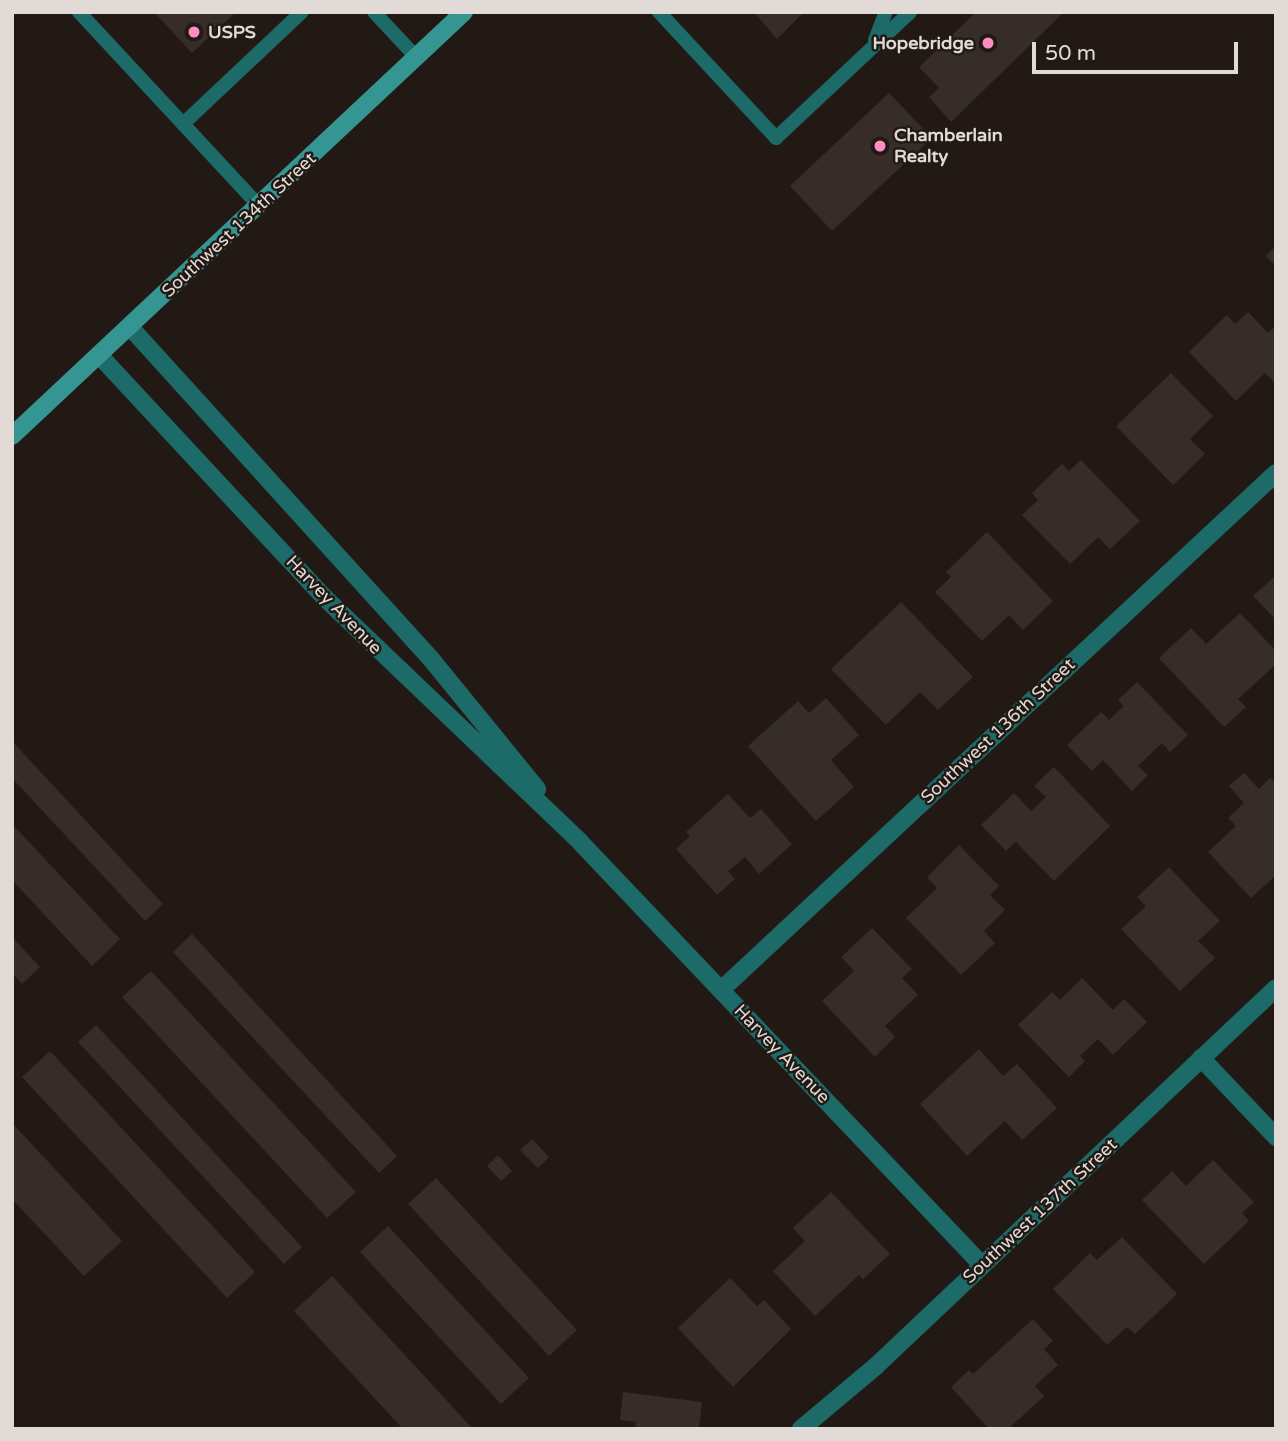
<!DOCTYPE html>
<html>
<head>
<meta charset="utf-8">
<style>
  body { margin:0 }
  #map { position:relative; width:1288px; height:1441px; overflow:hidden; background:#221914; font-family:"Varela Round",sans-serif }
  div>[style] { position:absolute }
  .building>* { inset:0; background:#372d28 }
  .service>* { height:14px; margin:-7px; padding:0 7px; transform-origin:7px; border-radius:7px; background:#1c6b69 }
  .minor>* { height:18px; margin:-9px; padding:0 9px; transform-origin:9px; border-radius:9px; background:#1c6b69 }
  .secondary>* { height:18px; margin:-9px; padding:0 9px; transform-origin:9px; border-radius:9px; background:#349593 }
  .dots>* { width:19px; height:19px; translate:-50% -50%; box-sizing:border-box; border:4px solid #221914; border-radius:50% }
  span { translate:-50% -50%; white-space:nowrap; text-align:center; line-height:1.15; -webkit-text-stroke:5px #221914; paint-order:stroke }
  .poi-label { font-size:18px; color:#e1dad7; font-weight:700 }
  .left { translate:0 -50%; text-align:left }
  .right { translate:-100% -50%; text-align:right }
  .street-label { font-size:18px; color:#e1dad7 }
  .frame { position:absolute; inset:0; border:14px solid #e1dad7; pointer-events:none }
  .scale { position:absolute; left:1032px; top:42px; width:206px; height:32px; box-sizing:border-box; border:4px solid #e1dad7; border-top:0; padding-left:9px; font-size:21px; line-height:24px; white-space:nowrap; color:#e1dad7; -webkit-text-stroke:5px #221914; paint-order:stroke }
</style>
</head>
<body>
<div id="map">
  <div class="building">
    <div style="clip-path:polygon(154px 12px,236px 12px,192px 53px)"></div>
    <div style="clip-path:polygon(754px 12px,804px 12px,777px 39px)"></div>
    <div style="clip-path:polygon(976px 12px,1064px 12px,951px 122px,929px 97px,939px 88px,919px 67px)"></div>
    <div style="clip-path:polygon(889px 93px,932px 138px,832px 231px,790px 186px)"></div>
    <div style="clip-path:polygon(1276px 246px,1276px 266px,1266px 256px)"></div>
    <div style="clip-path:polygon(1248px 312px,1268px 333px,1276px 326px,1276px 384px,1265px 373px,1236px 401px,1189px 352px,1227px 315px,1235px 324px)"></div>
    <div style="clip-path:polygon(1171px 373px,1213px 416px,1190px 439px,1205px 454px,1173px 485px,1116px 426px)"></div>
    <div style="clip-path:polygon(1081px 460px,1140px 521px,1110px 549px,1098px 537px,1070px 564px,1022px 515px,1038px 500px,1032px 493px,1062px 464px,1069px 471px)"></div>
    <div style="clip-path:polygon(987px 532px,1053px 601px,1023px 630px,1009px 615px,982px 641px,935px 592px,951px 577px,946px 572px)"></div>
    <div style="clip-path:polygon(1276px 575px,1276px 620px,1253px 596px)"></div>
    <div style="clip-path:polygon(901px 602px,973px 677px,938px 710px,920px 692px,886px 725px,831px 669px)"></div>
    <div style="clip-path:polygon(1240px 613px,1276px 651px,1276px 664px,1238px 699px,1246px 707px,1224px 727px,1159px 658px,1191px 628px,1206px 644px)"></div>
    <div style="clip-path:polygon(1137px 682px,1188px 735px,1170px 752px,1162px 743px,1138px 766px,1148px 775px,1132px 791px,1103px 760px,1092px 771px,1067px 745px,1101px 712px,1109px 720px,1124px 706px,1118px 700px)"></div>
    <div style="clip-path:polygon(826px 698px,859px 735px,831px 760px,854px 787px,816px 821px,748px 746px,798px 701px,809px 713px)"></div>
    <div style="clip-path:polygon(12px 741px,163px 904px,145px 921px,12px 778px)"></div>
    <div style="clip-path:polygon(1054px 767px,1110px 826px,1054px 881px,1016px 842px,1006px 851px,981px 825px,1014px 793px,1031px 811px,1046px 797px,1034px 786px)"></div>
    <div style="clip-path:polygon(1244px 773px,1259px 789px,1270px 778px,1276px 783px,1276px 875px,1251px 898px,1208px 852px,1236px 826px,1228px 818px,1244px 803px,1229px 786px)"></div>
    <div style="clip-path:polygon(728px 794px,750px 818px,761px 809px,792px 844px,759px 874px,745px 857px,728px 871px,735px 879px,717px 895px,676px 849px,690px 836px,686px 832px)"></div>
    <div style="clip-path:polygon(12px 824px,120px 939px,92px 966px,12px 880px)"></div>
    <div style="clip-path:polygon(959px 845px,999px 886px,990px 895px,1005px 910px,984px 931px,995px 943px,961px 975px,906px 918px,937px 888px,927px 877px)"></div>
    <div style="clip-path:polygon(1169px 867px,1220px 921px,1198px 941px,1215px 958px,1180px 991px,1121px 929px,1146px 906px,1137px 897px)"></div>
    <div style="clip-path:polygon(872px 928px,912px 969px,902px 978px,918px 995px,885px 1026px,895px 1037px,875px 1057px,822px 1001px,854px 971px,841px 957px)"></div>
    <div style="clip-path:polygon(192px 934px,397px 1156px,379px 1173px,173px 952px)"></div>
    <div style="clip-path:polygon(12px 937px,40px 967px,22px 984px,12px 973px)"></div>
    <div style="clip-path:polygon(151px 971px,356px 1192px,327px 1218px,122px 997px)"></div>
    <div style="clip-path:polygon(1082px 978px,1113px 1010px,1124px 999px,1147px 1022px,1113px 1055px,1098px 1039px,1080px 1056px,1085px 1061px,1069px 1077px,1018px 1025px,1052px 992px,1060px 1000px)"></div>
    <div style="clip-path:polygon(96px 1025px,302px 1247px,284px 1264px,78px 1042px)"></div>
    <div style="clip-path:polygon(979px 1049px,1003px 1076px,1017px 1064px,1057px 1108px,1022px 1140px,1005px 1121px,967px 1156px,920px 1104px)"></div>
    <div style="clip-path:polygon(50px 1051px,255px 1272px,227px 1298px,22px 1077px)"></div>
    <div style="clip-path:polygon(12px 1123px,122px 1241px,84px 1276px,12px 1199px)"></div>
    <div style="clip-path:polygon(532px 1139px,549px 1157px,538px 1168px,520px 1150px)"></div>
    <div style="clip-path:polygon(498px 1155px,512px 1171px,501px 1181px,487px 1166px)"></div>
    <div style="clip-path:polygon(1213px 1160px,1254px 1202px,1242px 1213px,1249px 1221px,1204px 1264px,1142px 1200px,1172px 1171px,1186px 1186px)"></div>
    <div style="clip-path:polygon(436px 1178px,577px 1330px,549px 1356px,408px 1204px)"></div>
    <div style="clip-path:polygon(831px 1192px,890px 1254px,863px 1279px,859px 1275px,815px 1316px,773px 1271px,805px 1241px,793px 1228px)"></div>
    <div style="clip-path:polygon(388px 1226px,529px 1378px,501px 1404px,360px 1252px)"></div>
    <div style="clip-path:polygon(1122px 1237px,1177px 1294px,1135px 1334px,1127px 1327px,1107px 1345px,1053px 1289px,1090px 1253px,1097px 1260px)"></div>
    <div style="clip-path:polygon(332px 1276px,473px 1429px,403px 1429px,294px 1311px)"></div>
    <div style="clip-path:polygon(730px 1278px,757px 1306px,764px 1300px,791px 1329px,733px 1387px,678px 1328px)"></div>
    <div style="clip-path:polygon(1033px 1319px,1053px 1341px,1044px 1349px,1058px 1365px,1035px 1386px,1044px 1396px,1008px 1429px,989px 1429px,951px 1387px,969px 1370px,973px 1374px)"></div>
    <div style="clip-path:polygon(623px 1392px,702px 1402px,699px 1429px,635px 1429px,636px 1422px,620px 1420px)"></div>
  </div>
  <div class="service">
    <div style="left:79px;top:12px;width:265px;rotate:47.1deg"></div>
    <div style="left:374px;top:12px;width:63px;rotate:46.9deg"></div>
    <div style="left:659px;top:12px;width:172px;rotate:47.1deg"></div>
    <div style="left:776px;top:138px;width:184px;rotate:-43.2deg"></div>
    <div style="left:875px;top:40px;width:30px;rotate:-69deg"></div>
    <div style="left:183px;top:124px;width:163px;rotate:-43.3deg"></div>
  </div>
  <div class="minor">
    <div style="left:130px;top:327px;width:448px;rotate:47.8deg"></div>
    <div style="left:431px;top:659px;width:168px;rotate:50.8deg"></div>
    <div style="left:99px;top:355px;width:332px;rotate:47.1deg"></div>
    <div style="left:325px;top:598px;width:354px;rotate:43.7deg"></div>
    <div style="left:581px;top:843px;width:582px;rotate:46.46deg"></div>
    <div style="left:721px;top:990px;width:758px;rotate:-42.97deg"></div>
    <div style="left:1201px;top:1058px;width:109px;rotate:46.5deg"></div>
    <div style="left:801px;top:1429px;width:98px;rotate:-40deg"></div>
    <div style="left:876px;top:1366px;width:550px;rotate:-43.38deg"></div>
  </div>
  <div class="secondary">
    <div style="left:12px;top:436px;width:620px;rotate:-43.17deg"></div>
  </div>
  <div class="dots">
    <div style="left:194px;top:32px;background:#fd8ebf"></div>
    <div style="left:988px;top:43px;background:#fd8ebf"></div>
    <div style="left:880px;top:146px;background:#fd8ebf"></div>
  </div>
  <div class="poi-label">
    <span class="left" style="left:208px;top:32px">USPS</span>
    <span class="right" style="left:974px;top:43px">Hopebridge</span>
    <span class="left" style="left:894px;top:146px">Chamberlain<br>Realty</span>
  </div>
  <div class="street-label">
    <span style="left:239px;top:225px;rotate:-43deg">Southwest 134th Street</span>
    <span style="left:334px;top:605px;rotate:46deg">Harvey Avenue</span>
    <span style="left:998px;top:731px;rotate:-43deg">Southwest 136th Street</span>
    <span style="left:782px;top:1054px;rotate:46deg">Harvey Avenue</span>
    <span style="left:1040px;top:1211px;rotate:-43deg">Southwest 137th Street</span>
  </div>
  <div class="frame"></div>
  <div class="scale">50 m</div>
</div>
</body>
</html>
